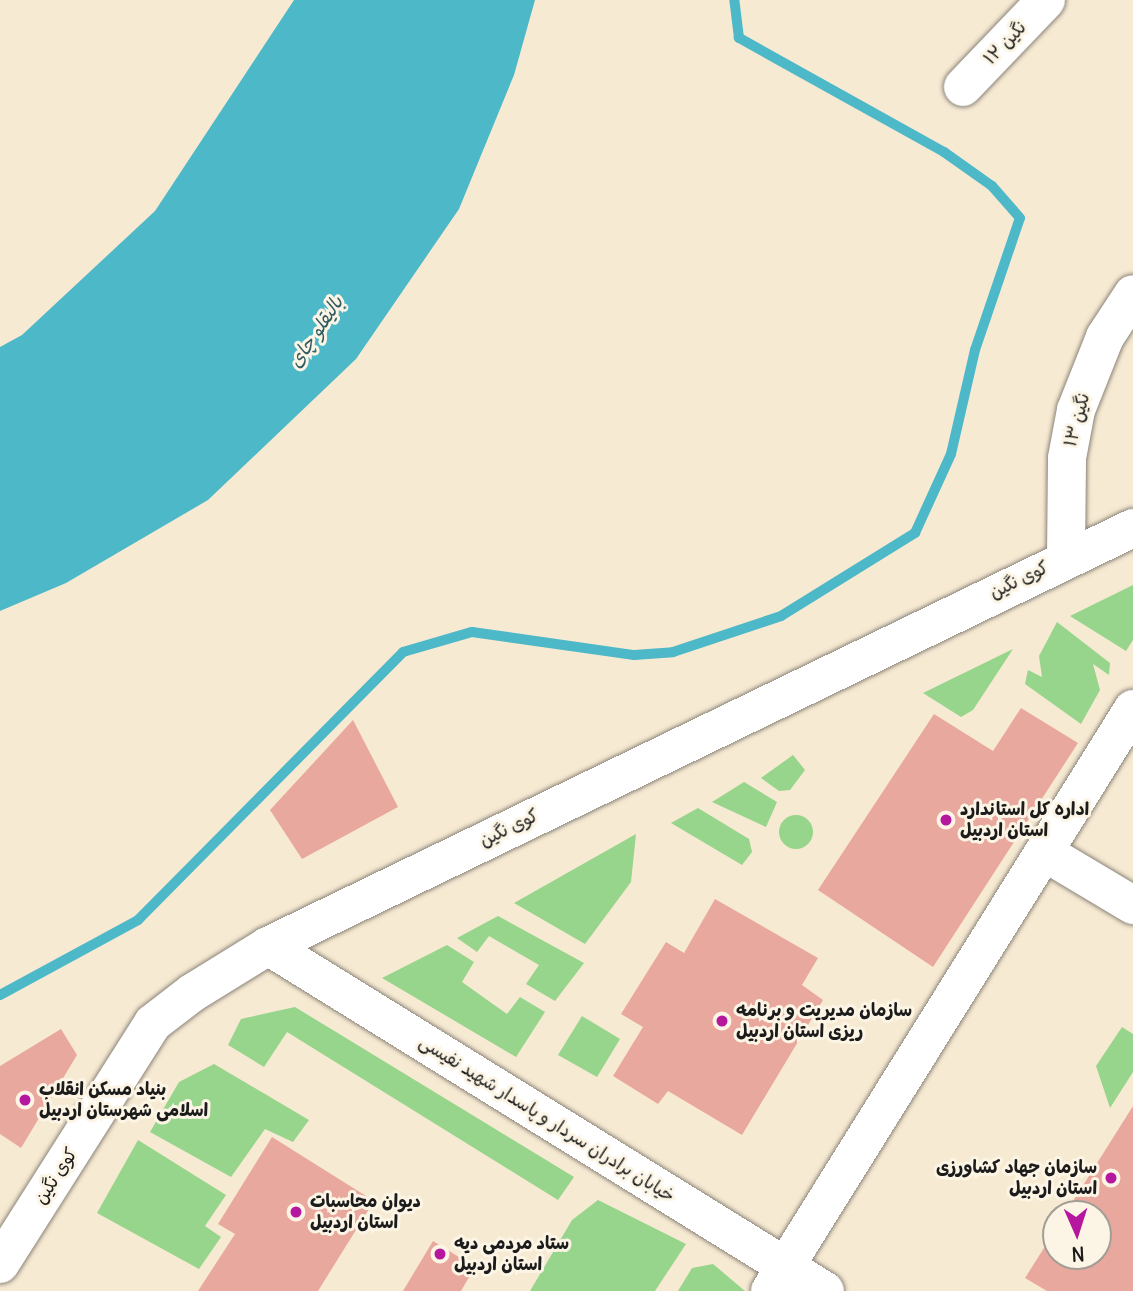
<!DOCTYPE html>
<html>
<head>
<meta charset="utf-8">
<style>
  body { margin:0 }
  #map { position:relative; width:1133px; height:1291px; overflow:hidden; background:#f7ead3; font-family:Delius,"Playpen Sans Arabic",sans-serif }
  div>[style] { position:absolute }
  .green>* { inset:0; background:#96d58b }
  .round { border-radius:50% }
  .water>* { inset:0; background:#4db8c8 }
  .stream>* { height:10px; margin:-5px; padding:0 5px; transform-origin:5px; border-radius:5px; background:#4db8c8 }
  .building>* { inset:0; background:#e9a89e }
  .roads { filter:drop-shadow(0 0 2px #8a8378) drop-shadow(0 0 2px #8a8378) }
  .street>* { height:38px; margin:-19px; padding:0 19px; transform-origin:19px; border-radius:19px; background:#fff }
  .secondary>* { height:38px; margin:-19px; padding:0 19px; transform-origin:19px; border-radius:19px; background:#fff }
  .dots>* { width:19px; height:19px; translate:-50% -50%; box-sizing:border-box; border:4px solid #fcf5e5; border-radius:50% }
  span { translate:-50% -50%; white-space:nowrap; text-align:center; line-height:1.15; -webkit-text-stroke:6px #fcf5e5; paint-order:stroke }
  .street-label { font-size:18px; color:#1c1c1c }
  .poi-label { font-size:18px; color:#1c1c1c; font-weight:700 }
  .left { translate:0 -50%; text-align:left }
  .right { translate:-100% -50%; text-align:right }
  .water-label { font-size:19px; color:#305a61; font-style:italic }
  .north { position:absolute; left:1042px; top:1200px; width:70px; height:70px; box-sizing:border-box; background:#fcf5e5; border:2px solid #a29e95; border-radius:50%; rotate:177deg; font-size:19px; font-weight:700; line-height:28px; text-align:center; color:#1c1c1c }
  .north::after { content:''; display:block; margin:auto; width:24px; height:32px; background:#b5179e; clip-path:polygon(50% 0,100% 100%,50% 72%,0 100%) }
</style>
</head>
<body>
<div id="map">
  <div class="green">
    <div style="clip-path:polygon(1133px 585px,1133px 640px,1126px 651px,1070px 616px)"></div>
    <div style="clip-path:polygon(1057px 622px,1110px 663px,1109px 675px,1093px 664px,1100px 690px,1081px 724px,1025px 684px,1028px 670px,1042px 677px,1039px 656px)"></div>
    <div style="clip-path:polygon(1013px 649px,973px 710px,961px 717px,923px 693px)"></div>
    <div style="clip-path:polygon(793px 755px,805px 770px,790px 790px,779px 791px,761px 778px)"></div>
    <div style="clip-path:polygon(744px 782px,777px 802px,766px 827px,712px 802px)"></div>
    <div style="clip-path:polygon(698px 808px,749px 839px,752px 852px,742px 865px,671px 823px)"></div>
    <div class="round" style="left:779px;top:815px;width:34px;height:34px"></div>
    <div style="clip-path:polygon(636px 834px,631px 882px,585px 944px,514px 903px)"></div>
    <div style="clip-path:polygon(498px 916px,584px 963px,555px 1001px,526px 984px,539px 965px,489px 936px,477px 952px,457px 938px)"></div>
    <div style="clip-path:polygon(447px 945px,474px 962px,462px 982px,507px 1014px,520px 997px,545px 1012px,516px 1057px,382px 978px)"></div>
    <div style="clip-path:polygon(295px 1007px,574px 1177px,558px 1200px,287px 1032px,264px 1067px,228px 1045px,241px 1019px)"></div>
    <div style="clip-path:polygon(582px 1016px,620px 1039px,597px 1077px,558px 1055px)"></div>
    <div style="clip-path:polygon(1122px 1027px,1133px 1034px,1133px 1072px,1110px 1108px,1096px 1066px)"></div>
    <div style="clip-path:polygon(214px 1064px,309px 1120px,293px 1142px,265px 1129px,231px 1177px,150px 1132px,179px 1082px)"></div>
    <div style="clip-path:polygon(138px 1140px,226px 1195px,205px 1226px,221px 1237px,199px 1269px,97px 1213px)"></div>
    <div style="clip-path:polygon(598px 1200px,686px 1244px,655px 1291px,530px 1291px,572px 1220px)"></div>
    <div style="clip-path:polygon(713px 1264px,745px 1291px,678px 1291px,692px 1268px)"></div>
  </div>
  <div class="water">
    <div style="clip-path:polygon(294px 0,535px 0,514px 75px,459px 209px,356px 359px,208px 500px,66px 583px,0 611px,0 347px,22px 335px,155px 211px)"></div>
  </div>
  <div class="stream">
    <div style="left:0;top:995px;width:157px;rotate:-28.5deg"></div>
    <div style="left:138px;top:920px;width:377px;rotate:-45.3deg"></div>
    <div style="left:403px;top:652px;width:72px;rotate:-16.2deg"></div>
    <div style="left:472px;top:632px;width:164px;rotate:8.1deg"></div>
    <div style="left:634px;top:655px;width:39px;rotate:-4deg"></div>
    <div style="left:673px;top:652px;width:114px;rotate:-18.4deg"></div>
    <div style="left:781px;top:616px;width:158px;rotate:-31.8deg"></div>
    <div style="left:915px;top:533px;width:87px;rotate:-65.5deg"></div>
    <div style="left:951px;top:454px;width:107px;rotate:-77deg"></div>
    <div style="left:975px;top:350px;width:139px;rotate:-71.2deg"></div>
    <div style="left:1020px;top:218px;width:43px;rotate:-131.2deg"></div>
    <div style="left:992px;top:186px;width:59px;rotate:-144.7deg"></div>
    <div style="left:944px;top:152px;width:235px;rotate:-150.9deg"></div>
    <div style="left:739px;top:38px;width:38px;rotate:-97deg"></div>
  </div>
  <div class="building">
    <div style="clip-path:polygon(1021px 708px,1078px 743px,933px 967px,818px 890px,934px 714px,993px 751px)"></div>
    <div style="clip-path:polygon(353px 720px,398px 807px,302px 859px,270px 810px)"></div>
    <div style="clip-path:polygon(715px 899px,818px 958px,802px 985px,823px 1000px,742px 1135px,668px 1091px,658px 1104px,613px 1076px,643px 1027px,621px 1014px,666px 942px,684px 953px)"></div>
    <div style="clip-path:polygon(61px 1029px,77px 1055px,21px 1148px,0 1134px,0 1066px)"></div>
    <div style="clip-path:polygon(1133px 1106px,1133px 1291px,1047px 1291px,1025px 1278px,1056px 1229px,1056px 1256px,1098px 1256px,1098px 1214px,1065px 1214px)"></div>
    <div style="clip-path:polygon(272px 1137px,374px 1201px,318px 1291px,198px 1291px,235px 1234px,218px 1224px)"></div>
    <div style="clip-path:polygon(433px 1241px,475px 1267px,461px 1291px,403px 1291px)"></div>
  </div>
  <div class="roads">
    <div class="street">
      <div style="left:963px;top:87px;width:120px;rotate:-46.3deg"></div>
      <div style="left:1066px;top:556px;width:98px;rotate:-89.4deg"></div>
      <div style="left:1067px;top:458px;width:49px;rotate:-79.4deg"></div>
      <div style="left:1076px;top:410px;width:79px;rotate:-68.3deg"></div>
      <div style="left:1105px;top:337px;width:51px;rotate:-56.9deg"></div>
      <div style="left:1044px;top:852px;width:104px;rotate:30.8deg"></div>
      <div style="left:268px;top:946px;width:655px;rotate:31.77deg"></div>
      <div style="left:770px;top:1291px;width:686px;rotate:-58.05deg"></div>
    </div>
    <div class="secondary">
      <div style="left:0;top:1264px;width:285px;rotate:-57.6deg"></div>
      <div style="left:153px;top:1023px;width:49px;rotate:-37.6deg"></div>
      <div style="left:192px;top:993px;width:89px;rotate:-31.7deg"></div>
      <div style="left:268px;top:946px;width:961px;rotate:-25.79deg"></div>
    </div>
  </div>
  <div class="dots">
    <div style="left:946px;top:820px;background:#b5179e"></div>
    <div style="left:722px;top:1021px;background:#b5179e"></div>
    <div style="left:25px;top:1100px;background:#b5179e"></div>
    <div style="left:1111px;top:1178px;background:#b5179e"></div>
    <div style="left:296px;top:1212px;background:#b5179e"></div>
    <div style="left:440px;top:1254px;background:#b5179e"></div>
  </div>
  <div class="street-label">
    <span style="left:1005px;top:43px;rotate:-46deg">نگین ۱۲</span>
    <span style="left:1077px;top:420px;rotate:-75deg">نگین ۱۳</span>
    <span style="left:1019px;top:580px;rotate:-26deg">کوی نگین</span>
    <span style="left:509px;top:828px;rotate:-26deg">کوی نگین</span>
    <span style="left:547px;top:1119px;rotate:32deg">خیابان برادران سردار و پاسدار شهید نفیسی</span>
    <span style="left:56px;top:1176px;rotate:-57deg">کوی نگین</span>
  </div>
  <div class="poi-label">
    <span class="left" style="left:960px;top:820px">اداره کل استاندارد<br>استان اردبیل</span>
    <span class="left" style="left:736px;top:1021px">سازمان مدیریت و برنامه<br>ریزی استان اردبیل</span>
    <span class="left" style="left:39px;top:1100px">بنیاد مسکن انقلاب<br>اسلامی شهرستان اردبیل</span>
    <span class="right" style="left:1097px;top:1178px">سازمان جهاد کشاورزی<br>استان اردبیل</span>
    <span class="left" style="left:310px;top:1212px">دیوان محاسبات<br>استان اردبیل</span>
    <span class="left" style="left:454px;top:1254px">ستاد مردمی دیه<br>استان اردبیل</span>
  </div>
  <div class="water-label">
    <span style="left:316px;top:332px;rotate:-56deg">بالیقلو چای</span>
  </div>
  <div class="north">N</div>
</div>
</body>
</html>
